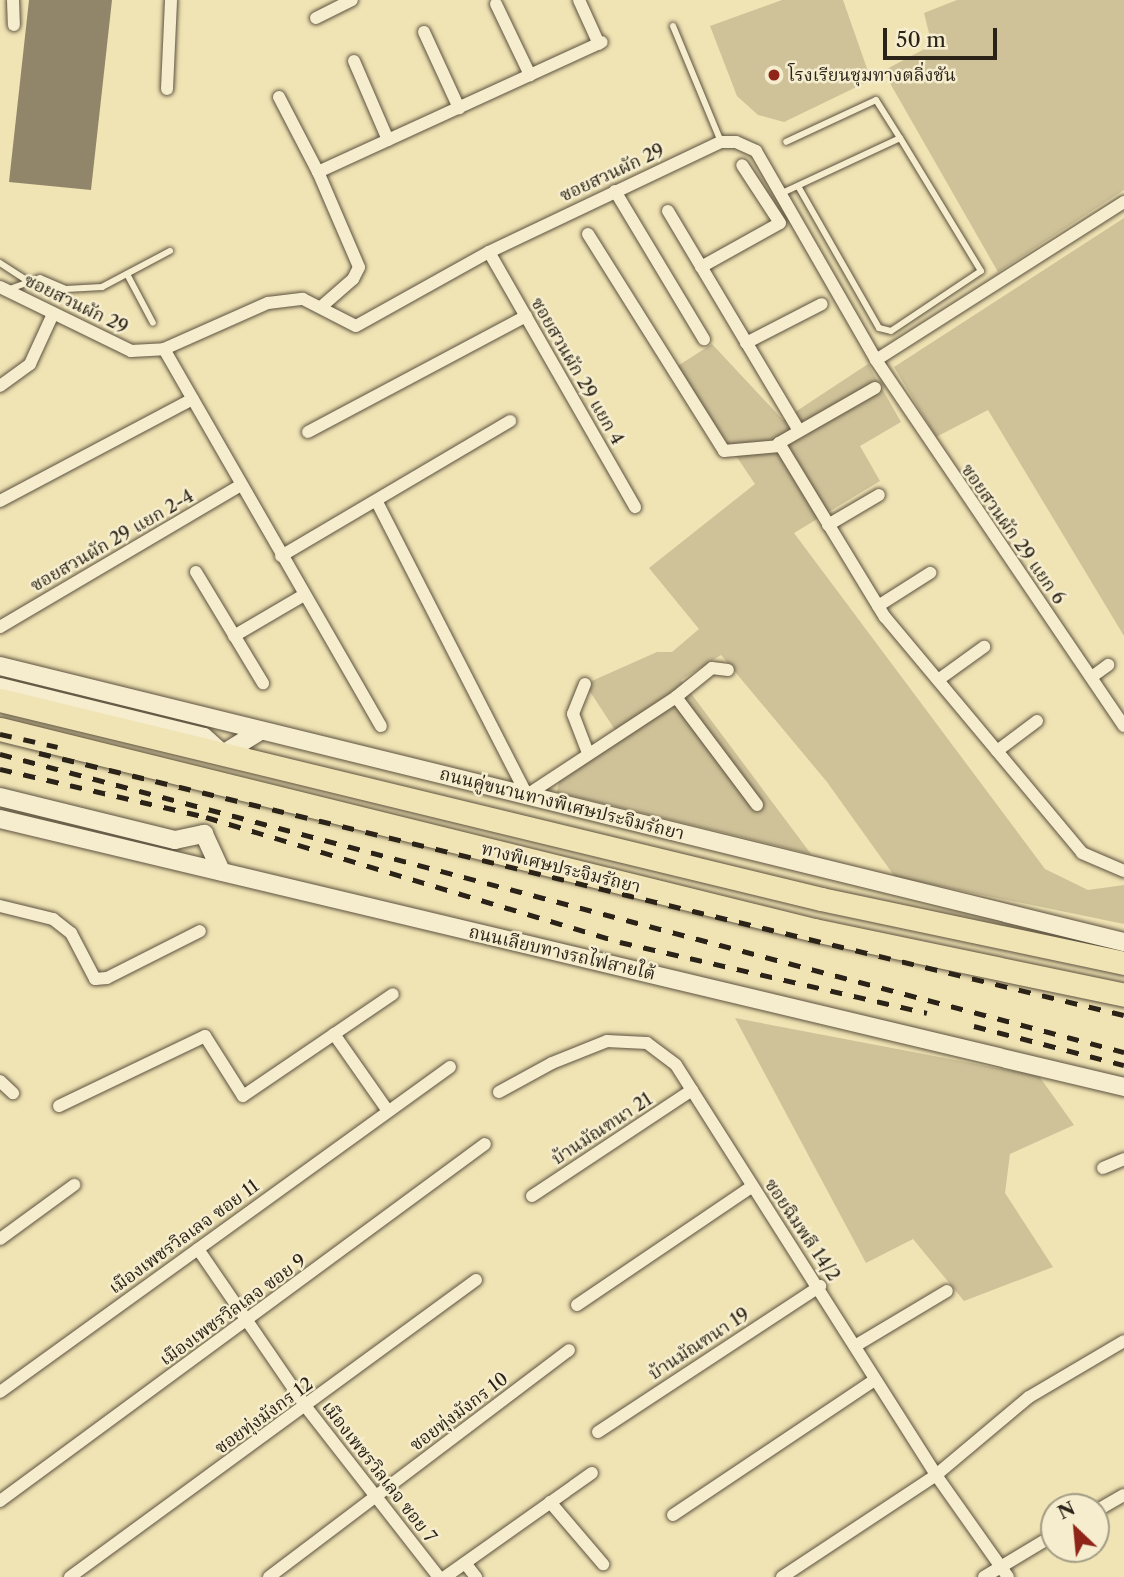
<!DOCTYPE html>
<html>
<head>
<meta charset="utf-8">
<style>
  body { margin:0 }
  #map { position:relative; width:1124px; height:1577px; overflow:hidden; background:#f0e3b4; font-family:"Libre Caslon Text","Noto Serif Thai",serif }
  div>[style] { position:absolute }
  .green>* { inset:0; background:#cfc299 }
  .building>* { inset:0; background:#918669 }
  .roads { filter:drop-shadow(0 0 2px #5c523f) drop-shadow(0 0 2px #5c523f) }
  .service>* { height:6px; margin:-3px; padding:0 3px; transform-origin:3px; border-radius:3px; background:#f5edce }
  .minor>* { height:12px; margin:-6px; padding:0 6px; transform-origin:6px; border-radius:6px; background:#f5edce }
  .secondary>* { height:18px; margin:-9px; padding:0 9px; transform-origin:9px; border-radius:9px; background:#f5edce }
  .motorway>* { height:23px; margin:-11.5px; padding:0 11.5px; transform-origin:11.5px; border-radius:11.5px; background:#f0e3b4 }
  .rail>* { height:4.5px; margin-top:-2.25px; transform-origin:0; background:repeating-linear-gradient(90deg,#2b2218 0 12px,transparent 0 24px) }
  .dots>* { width:19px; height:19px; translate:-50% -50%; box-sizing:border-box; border:4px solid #f5edce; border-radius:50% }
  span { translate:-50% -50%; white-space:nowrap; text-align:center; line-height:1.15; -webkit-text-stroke:5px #f5edce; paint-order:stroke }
  .poi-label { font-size:18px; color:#2b2218 }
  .left { translate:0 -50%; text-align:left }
  .street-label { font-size:18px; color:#2b2218 }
  .north { position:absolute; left:1040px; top:1493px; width:70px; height:70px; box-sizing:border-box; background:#f5edce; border:2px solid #a49c85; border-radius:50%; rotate:334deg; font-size:19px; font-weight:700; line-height:28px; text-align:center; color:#2b2218 }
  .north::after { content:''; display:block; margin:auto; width:24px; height:32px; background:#8f2418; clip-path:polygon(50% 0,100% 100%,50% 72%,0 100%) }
  .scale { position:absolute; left:883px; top:28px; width:114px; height:32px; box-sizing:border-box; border:4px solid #2b2218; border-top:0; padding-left:9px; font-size:21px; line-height:24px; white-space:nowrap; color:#2b2218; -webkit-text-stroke:5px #f5edce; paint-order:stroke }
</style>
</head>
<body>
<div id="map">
  <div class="green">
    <div style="clip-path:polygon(782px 0,843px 0,871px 80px,784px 122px,758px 115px,737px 96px,710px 26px)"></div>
    <div style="clip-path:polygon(957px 0,1124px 0,1124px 190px,998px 272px,883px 71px,932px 45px,924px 13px)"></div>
    <div style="clip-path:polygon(1124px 218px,1124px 636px,988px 410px,936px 437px,894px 367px)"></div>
    <div style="clip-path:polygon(712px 344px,783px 420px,868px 364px,901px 422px,860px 446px,880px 481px,794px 533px,1045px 869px,1088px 890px,1124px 885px,1124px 924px,895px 877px,827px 782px,721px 655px,681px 680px,811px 854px,557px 792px,559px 781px,621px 739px,585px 684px,657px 652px,672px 652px,699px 629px,649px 568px,755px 484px,676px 367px)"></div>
    <div style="clip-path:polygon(735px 1018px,1039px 1076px,1074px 1125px,1010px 1154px,1005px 1193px,1053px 1267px,964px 1301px,913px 1239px,866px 1263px)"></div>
  </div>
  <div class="building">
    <div style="clip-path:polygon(29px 0,112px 0,91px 190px,9px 182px)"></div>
  </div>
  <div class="roads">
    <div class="service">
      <div style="left:673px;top:26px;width:126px;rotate:67.5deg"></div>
      <div style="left:798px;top:186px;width:163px;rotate:60.3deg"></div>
      <div style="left:879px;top:328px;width:12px;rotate:14deg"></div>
      <div style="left:891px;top:331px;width:108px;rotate:-33.7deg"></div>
      <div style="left:981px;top:271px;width:156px;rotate:-121.3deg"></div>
      <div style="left:780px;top:194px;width:132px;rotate:-25deg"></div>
      <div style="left:900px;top:138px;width:45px;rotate:-122.3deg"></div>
      <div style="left:876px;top:100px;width:99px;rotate:155deg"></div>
      <div style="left:0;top:263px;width:31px;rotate:33deg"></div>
      <div style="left:127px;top:274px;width:55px;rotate:62deg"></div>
      <div style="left:7px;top:290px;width:35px;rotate:-20deg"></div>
      <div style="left:40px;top:278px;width:28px;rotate:23deg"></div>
      <div style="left:66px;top:289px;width:36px;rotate:-3deg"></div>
      <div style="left:102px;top:287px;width:77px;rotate:-27.9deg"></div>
    </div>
    <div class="minor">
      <div style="left:13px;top:0;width:25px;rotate:88deg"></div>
      <div style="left:579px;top:0;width:48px;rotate:65.6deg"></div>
      <div style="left:496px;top:4px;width:79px;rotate:64.4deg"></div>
      <div style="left:316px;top:18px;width:40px;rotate:-26.6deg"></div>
      <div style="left:424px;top:32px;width:84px;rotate:65.3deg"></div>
      <div style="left:354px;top:61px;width:86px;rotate:66.7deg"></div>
      <div style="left:167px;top:89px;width:89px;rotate:-87.4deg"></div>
      <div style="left:279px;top:97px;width:85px;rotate:62.5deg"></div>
      <div style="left:615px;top:191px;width:173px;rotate:59deg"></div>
      <div style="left:668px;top:211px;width:256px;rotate:59.2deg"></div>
      <div style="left:588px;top:234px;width:256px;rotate:57.9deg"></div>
      <div style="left:724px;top:451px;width:56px;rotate:-5.1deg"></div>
      <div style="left:489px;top:252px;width:294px;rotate:60.2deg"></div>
      <div style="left:701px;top:267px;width:90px;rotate:-29.1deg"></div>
      <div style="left:780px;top:223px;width:69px;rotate:-123.2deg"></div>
      <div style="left:0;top:287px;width:146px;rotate:26deg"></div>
      <div style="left:131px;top:351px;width:33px;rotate:-3deg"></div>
      <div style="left:164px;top:349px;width:114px;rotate:-23.9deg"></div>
      <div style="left:268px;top:303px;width:35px;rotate:-7deg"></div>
      <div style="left:303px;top:299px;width:59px;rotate:27deg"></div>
      <div style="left:356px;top:326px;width:152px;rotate:-29.1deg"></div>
      <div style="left:489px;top:252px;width:257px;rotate:-25.4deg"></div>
      <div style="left:721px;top:142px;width:15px"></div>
      <div style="left:736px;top:142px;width:22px;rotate:24deg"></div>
      <div style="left:756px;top:151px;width:241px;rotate:60.1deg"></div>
      <div style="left:876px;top:360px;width:294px;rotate:-32.5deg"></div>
      <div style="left:321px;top:307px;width:43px;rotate:-41.2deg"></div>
      <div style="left:353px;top:279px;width:13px;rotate:-63deg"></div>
      <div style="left:359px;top:267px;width:103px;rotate:-113.3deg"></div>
      <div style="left:318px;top:172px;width:312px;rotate:-24.6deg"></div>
      <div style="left:746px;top:343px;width:85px;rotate:-27.2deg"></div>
      <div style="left:164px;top:349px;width:435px;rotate:60.1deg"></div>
      <div style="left:876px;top:360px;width:442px;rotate:55.9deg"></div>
      <div style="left:0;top:386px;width:37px;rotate:-36deg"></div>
      <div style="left:30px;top:364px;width:55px;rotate:-65.3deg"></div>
      <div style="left:875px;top:388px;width:111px;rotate:150.2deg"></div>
      <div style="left:779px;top:443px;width:204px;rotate:58.7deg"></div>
      <div style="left:885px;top:617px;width:307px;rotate:50.1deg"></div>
      <div style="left:1082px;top:853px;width:46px;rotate:23.2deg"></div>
      <div style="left:308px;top:432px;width:247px;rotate:-28deg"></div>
      <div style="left:0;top:501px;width:218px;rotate:-27.9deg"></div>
      <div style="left:377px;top:502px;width:329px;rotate:62.9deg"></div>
      <div style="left:527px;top:795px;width:178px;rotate:-33.3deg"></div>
      <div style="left:676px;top:697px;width:135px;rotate:53.1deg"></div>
      <div style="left:828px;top:525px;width:59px;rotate:-30.5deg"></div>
      <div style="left:281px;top:556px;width:266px;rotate:-30.5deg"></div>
      <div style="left:196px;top:572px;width:130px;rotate:58.9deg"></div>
      <div style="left:878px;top:606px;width:62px;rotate:-32.4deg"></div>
      <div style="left:0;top:627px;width:280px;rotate:-30.5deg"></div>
      <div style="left:234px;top:636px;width:81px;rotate:-30.4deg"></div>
      <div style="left:1093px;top:676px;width:19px;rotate:-36deg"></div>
      <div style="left:938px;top:680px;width:57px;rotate:-35.7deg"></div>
      <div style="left:585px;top:684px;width:32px;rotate:112deg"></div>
      <div style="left:573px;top:714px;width:42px;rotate:69deg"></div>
      <div style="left:676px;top:697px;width:46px;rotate:-38.9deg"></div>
      <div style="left:712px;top:668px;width:16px;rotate:7deg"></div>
      <div style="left:997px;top:751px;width:50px;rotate:-36.9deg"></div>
      <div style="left:0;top:906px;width:55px;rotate:13.8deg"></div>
      <div style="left:53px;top:919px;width:23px;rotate:38deg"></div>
      <div style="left:71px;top:933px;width:52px;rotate:62.4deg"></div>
      <div style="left:95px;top:979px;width:12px;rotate:-5deg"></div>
      <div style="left:107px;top:978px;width:104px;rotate:-26.8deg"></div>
      <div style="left:334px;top:1034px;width:94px;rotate:55deg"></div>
      <div style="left:0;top:1081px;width:18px;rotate:43deg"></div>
      <div style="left:499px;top:1092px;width:60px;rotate:-28.7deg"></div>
      <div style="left:552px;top:1063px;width:59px;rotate:-21.8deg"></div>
      <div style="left:607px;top:1041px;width:40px;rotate:2.9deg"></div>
      <div style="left:647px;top:1043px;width:36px;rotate:37deg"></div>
      <div style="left:676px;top:1065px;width:485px;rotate:57.6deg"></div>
      <div style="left:936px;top:1475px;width:125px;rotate:54.8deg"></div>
      <div style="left:59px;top:1106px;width:162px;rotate:-25.6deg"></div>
      <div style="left:205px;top:1036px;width:71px;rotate:57.7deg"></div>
      <div style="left:243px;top:1096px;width:181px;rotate:-34.2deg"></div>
      <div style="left:1103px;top:1168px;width:23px;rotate:-23deg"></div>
      <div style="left:532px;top:1196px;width:192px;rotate:-33.5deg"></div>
      <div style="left:0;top:1239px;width:92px;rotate:-36.1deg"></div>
      <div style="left:198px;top:1249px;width:191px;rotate:55.6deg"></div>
      <div style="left:306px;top:1407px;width:216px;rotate:52deg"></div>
      <div style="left:577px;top:1305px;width:210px;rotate:-34.1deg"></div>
      <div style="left:855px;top:1346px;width:107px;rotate:-30.9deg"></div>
      <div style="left:0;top:1392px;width:555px;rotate:-35.84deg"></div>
      <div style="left:598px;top:1432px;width:266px;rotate:-33.3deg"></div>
      <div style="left:0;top:1501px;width:602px;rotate:-36.36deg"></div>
      <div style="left:550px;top:1502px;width:82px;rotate:49.5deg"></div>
      <div style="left:1096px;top:1511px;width:32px;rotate:-30deg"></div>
      <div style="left:673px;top:1515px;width:243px;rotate:-33.8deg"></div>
      <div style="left:465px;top:1563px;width:18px;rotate:52deg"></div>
      <div style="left:70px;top:1577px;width:503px;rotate:-36.19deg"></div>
      <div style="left:269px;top:1577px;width:376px;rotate:-37.1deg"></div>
      <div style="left:445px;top:1577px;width:180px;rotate:-35.3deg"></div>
      <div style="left:782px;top:1577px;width:185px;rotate:-33.5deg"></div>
      <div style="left:936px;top:1475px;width:121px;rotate:-40deg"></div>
      <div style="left:1029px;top:1397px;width:110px;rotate:-30.5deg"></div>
      <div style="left:984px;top:1577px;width:82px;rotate:-31deg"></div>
    </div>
    <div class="secondary">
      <div style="left:0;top:666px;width:1157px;rotate:13.8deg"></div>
      <div style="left:0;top:687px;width:210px;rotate:13.8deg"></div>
      <div style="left:204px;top:737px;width:25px;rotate:42deg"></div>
      <div style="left:223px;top:754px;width:44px;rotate:-31.9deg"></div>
      <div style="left:0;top:797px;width:180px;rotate:13.8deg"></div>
      <div style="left:175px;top:840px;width:30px;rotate:-12deg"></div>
      <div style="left:204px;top:834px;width:41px;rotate:65.3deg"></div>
      <div style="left:0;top:819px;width:1156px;rotate:13.41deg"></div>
    </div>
    <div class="motorway">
      <div style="left:0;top:700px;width:845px;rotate:13.62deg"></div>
      <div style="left:821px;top:899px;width:310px;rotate:11.9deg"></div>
      <div style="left:0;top:729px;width:838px;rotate:13.87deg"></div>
      <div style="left:814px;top:930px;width:317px;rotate:11.8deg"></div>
    </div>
  </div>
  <div class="rail">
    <div style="left:0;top:734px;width:59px;rotate:12.6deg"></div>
    <div style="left:39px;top:753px;width:1116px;rotate:13.58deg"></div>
    <div style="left:0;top:754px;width:1163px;rotate:14.85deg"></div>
    <div style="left:0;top:769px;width:212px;rotate:13.1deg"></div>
    <div style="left:206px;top:817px;width:432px;rotate:16.8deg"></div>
    <div style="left:620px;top:942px;width:315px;rotate:13deg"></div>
    <div style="left:974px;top:1026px;width:155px;rotate:14.6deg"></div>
  </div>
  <div class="dots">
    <div style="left:774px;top:75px;background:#8f2418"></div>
  </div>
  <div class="poi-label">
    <span class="left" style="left:788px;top:75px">โรงเรียนชุมทางตลิ่งชัน</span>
  </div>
  <div class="street-label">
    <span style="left:612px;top:173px;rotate:-25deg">ซอยสวนผัก 29</span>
    <span style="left:76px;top:304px;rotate:26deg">ซอยสวนผัก 29</span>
    <span style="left:577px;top:371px;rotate:60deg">ซอยสวนผัก 29 แยก 4</span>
    <span style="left:1013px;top:534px;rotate:55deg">ซอยสวนผัก 29 แยก 6</span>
    <span style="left:112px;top:541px;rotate:-30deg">ซอยสวนผัก 29 แยก 2-4</span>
    <span style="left:562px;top:804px;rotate:14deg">ถนนคู่ขนานทางพิเศษประจิมรัถยา</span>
    <span style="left:561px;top:868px;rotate:14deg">ทางพิเศษประจิมรัถยา</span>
    <span style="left:562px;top:953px;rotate:13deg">ถนนเลียบทางรถไฟสายใต้</span>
    <span style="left:602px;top:1129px;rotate:-33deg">บ้านมัณฑนา 21</span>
    <span style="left:802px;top:1230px;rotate:56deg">ซอยฉิมพลี 14/2</span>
    <span style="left:184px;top:1237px;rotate:-36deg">เมืองเพชรวิลเลจ ซอย 11</span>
    <span style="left:233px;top:1310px;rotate:-36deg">เมืองเพชรวิลเลจ ซอย 9</span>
    <span style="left:699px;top:1344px;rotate:-33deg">บ้านมัณฑนา 19</span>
    <span style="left:459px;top:1412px;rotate:-37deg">ซอยทุ่งมังกร 10</span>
    <span style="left:264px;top:1416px;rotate:-36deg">ซอยทุ่งมังกร 12</span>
    <span style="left:379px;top:1472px;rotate:52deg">เมืองเพชรวิลเลจ ซอย 7</span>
  </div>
  <div class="north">N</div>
  <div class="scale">50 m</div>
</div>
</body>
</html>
